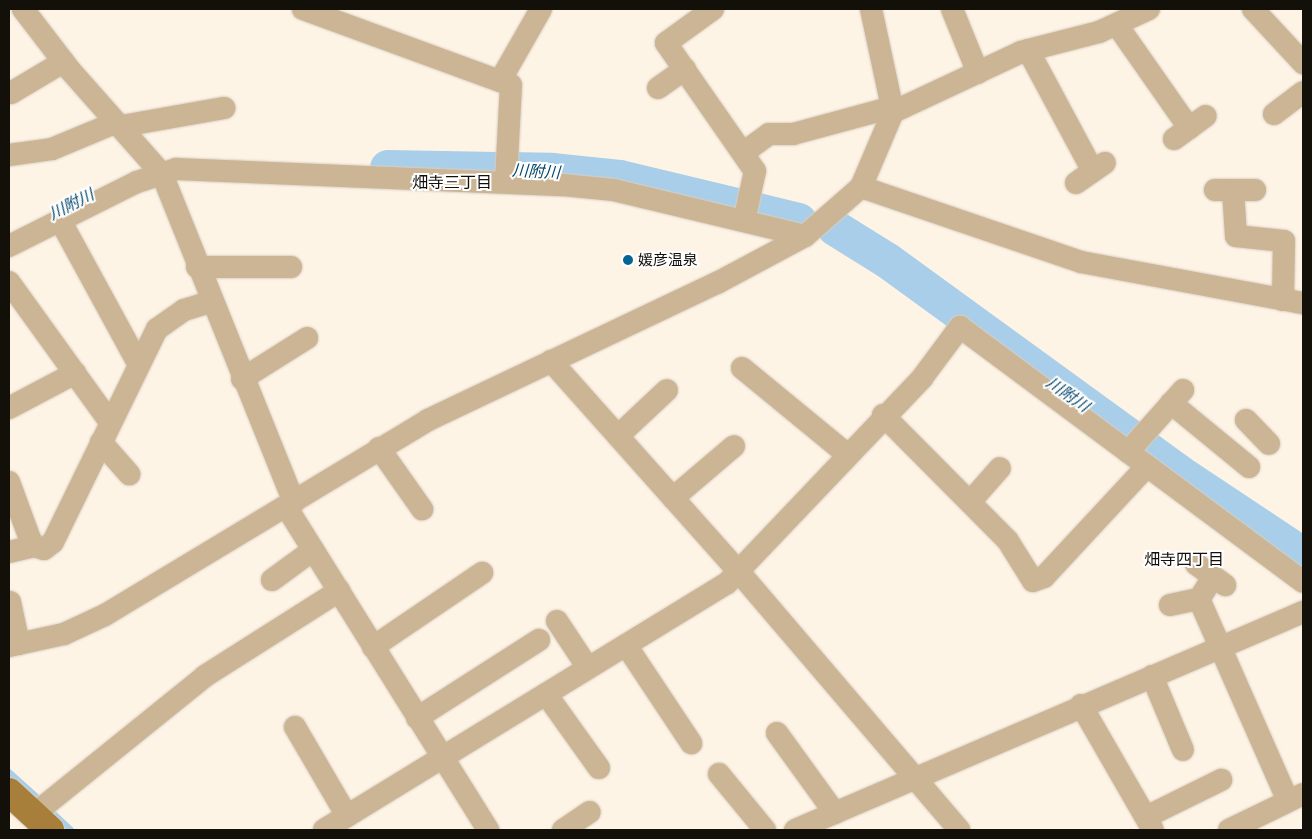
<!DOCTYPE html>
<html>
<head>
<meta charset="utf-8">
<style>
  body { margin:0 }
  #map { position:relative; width:1312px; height:839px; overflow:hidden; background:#fef4e6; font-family:Quicksand,"Noto Sans JP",sans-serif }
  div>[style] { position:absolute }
  .stream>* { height:6px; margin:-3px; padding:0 3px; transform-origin:3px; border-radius:3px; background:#a8cee9 }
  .river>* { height:36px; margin:-18px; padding:0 18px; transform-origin:18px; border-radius:18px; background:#a8cee9 }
  .roads { filter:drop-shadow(0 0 1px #d8cfc3) drop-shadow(0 0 1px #d8cfc3) }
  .minor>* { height:22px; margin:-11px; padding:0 11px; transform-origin:11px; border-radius:11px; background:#ccb594 }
  .primary>* { height:28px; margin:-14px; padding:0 14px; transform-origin:14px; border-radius:14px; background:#a87e3b }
  .dots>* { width:14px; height:14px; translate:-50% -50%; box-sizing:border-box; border:2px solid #fff; border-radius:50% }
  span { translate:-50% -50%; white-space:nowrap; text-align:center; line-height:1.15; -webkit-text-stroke:4px #fff; paint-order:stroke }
  .poi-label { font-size:15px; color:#130f09 }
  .left { translate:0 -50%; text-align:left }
  .water-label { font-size:16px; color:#004568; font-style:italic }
  .neighbourhood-label { font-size:16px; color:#130f09 }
  .frame { position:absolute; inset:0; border:10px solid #130f09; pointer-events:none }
</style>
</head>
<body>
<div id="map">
  <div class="stream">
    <div style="left:9px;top:772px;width:36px;rotate:42deg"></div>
    <div style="left:54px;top:814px;width:23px;rotate:43deg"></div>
  </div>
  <div class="river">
    <div style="left:388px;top:168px;width:164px;rotate:1deg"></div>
    <div style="left:552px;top:171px;width:68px;rotate:5.9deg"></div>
    <div style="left:620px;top:178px;width:184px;rotate:13.5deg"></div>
    <div style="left:835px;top:228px;width:62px;rotate:31.9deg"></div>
    <div style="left:888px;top:261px;width:359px;rotate:36deg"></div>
    <div style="left:1178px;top:472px;width:150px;rotate:33.6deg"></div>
  </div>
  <div class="roads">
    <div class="minor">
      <div style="left:23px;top:9px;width:76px;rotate:52.5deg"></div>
      <div style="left:69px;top:69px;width:140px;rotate:48.5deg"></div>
      <div style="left:162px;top:174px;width:15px;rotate:-20deg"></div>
      <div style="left:176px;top:169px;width:387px;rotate:2.4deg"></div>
      <div style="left:563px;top:185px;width:51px;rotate:5.6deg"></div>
      <div style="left:614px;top:190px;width:196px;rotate:13.5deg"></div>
      <div style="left:303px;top:9px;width:221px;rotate:20.1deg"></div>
      <div style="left:511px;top:85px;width:97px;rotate:93deg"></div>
      <div style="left:713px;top:9px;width:58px;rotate:144.1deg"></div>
      <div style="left:666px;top:43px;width:156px;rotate:55.2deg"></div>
      <div style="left:755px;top:171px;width:51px;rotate:102.4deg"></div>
      <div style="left:871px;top:9px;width:105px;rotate:77.9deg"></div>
      <div style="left:952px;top:9px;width:69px;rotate:67.9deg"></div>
      <div style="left:1253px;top:9px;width:74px;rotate:47.2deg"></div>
      <div style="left:1117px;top:25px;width:126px;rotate:55deg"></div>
      <div style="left:1028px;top:50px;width:137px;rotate:61.8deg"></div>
      <div style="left:500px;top:81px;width:83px;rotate:-60.3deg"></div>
      <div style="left:658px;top:88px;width:33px;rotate:-35deg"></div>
      <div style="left:11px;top:93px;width:61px;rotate:-30.8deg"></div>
      <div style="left:1274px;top:114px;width:36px;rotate:-37deg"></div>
      <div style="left:122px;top:126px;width:104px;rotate:-10deg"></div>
      <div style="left:1174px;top:139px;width:39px;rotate:-36deg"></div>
      <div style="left:743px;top:153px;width:32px;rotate:-36deg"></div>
      <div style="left:769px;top:134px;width:24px"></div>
      <div style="left:793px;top:134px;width:104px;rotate:-15.1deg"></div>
      <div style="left:9px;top:155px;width:43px;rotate:-7.9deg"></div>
      <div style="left:52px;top:149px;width:70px;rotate:-22.6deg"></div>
      <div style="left:1076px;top:183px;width:35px;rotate:-35deg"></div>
      <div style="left:861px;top:187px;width:232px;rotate:18.8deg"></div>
      <div style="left:1081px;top:262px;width:226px;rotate:10.5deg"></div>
      <div style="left:1215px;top:190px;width:40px"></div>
      <div style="left:1233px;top:190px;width:46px;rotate:86.3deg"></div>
      <div style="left:1236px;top:236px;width:48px;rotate:5.9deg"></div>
      <div style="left:1284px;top:241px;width:59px;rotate:91deg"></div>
      <div style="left:60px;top:220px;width:163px;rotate:61.4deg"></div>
      <div style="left:9px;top:246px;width:143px;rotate:-26.6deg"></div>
      <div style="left:137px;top:182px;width:26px;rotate:-18deg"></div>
      <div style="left:162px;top:174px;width:354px;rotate:68.1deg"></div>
      <div style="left:197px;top:267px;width:94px"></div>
      <div style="left:9px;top:282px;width:173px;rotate:54.2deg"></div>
      <div style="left:551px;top:361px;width:283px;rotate:48.3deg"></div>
      <div style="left:739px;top:572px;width:339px;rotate:49.5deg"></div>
      <div style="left:742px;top:368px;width:137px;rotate:39.4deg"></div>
      <div style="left:242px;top:379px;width:77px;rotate:-32.2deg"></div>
      <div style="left:1171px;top:403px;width:101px;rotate:39.4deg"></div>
      <div style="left:9px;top:408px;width:75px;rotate:-27.9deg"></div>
      <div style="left:883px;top:415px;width:177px;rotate:45.2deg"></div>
      <div style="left:1008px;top:541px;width:47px;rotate:58deg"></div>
      <div style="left:1033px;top:581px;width:12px;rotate:-20deg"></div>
      <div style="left:1044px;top:577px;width:151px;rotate:-47.1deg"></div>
      <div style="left:1246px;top:420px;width:33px;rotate:46deg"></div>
      <div style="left:618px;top:436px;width:67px;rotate:-43.2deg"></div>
      <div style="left:101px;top:442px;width:43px;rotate:48.8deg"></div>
      <div style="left:379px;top:448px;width:75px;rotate:54.8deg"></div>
      <div style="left:1128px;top:452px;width:83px;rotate:-48.4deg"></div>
      <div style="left:9px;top:482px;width:61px;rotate:69.8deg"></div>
      <div style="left:30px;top:539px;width:8px;rotate:60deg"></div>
      <div style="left:34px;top:546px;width:10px;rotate:17deg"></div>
      <div style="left:44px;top:549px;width:11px;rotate:-38deg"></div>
      <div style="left:53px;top:542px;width:237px;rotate:-64deg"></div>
      <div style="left:157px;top:329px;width:33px;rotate:-35deg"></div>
      <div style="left:184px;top:310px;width:28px;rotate:-17deg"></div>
      <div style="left:673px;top:498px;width:80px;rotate:-40.4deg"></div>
      <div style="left:970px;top:502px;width:45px;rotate:-48.6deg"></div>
      <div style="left:287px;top:508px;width:380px;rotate:58deg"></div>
      <div style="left:9px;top:552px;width:26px;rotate:-13deg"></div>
      <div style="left:1196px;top:564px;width:36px;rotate:36deg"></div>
      <div style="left:1213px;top:577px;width:26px;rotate:122deg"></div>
      <div style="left:1199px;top:599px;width:221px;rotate:66.2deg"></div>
      <div style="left:272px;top:580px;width:51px;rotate:-36.2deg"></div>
      <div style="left:10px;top:602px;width:43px;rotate:77.9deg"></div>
      <div style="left:1170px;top:605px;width:30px;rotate:-12deg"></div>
      <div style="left:557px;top:621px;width:56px;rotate:56.6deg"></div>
      <div style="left:626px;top:645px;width:118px;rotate:56.4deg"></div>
      <div style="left:9px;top:646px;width:56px;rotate:-12.3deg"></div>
      <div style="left:64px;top:634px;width:45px;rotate:-24.9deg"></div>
      <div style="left:105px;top:615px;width:377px;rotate:-31.1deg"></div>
      <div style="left:428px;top:420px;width:320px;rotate:-25.4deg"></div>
      <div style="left:717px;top:283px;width:100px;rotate:-28.1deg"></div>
      <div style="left:805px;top:236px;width:74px;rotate:-41.2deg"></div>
      <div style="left:861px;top:187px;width:82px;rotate:-66.9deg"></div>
      <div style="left:893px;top:112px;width:141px;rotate:-25.1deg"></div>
      <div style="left:1021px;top:52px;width:81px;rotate:-14.4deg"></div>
      <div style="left:1099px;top:32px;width:55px;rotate:-24.7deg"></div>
      <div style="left:373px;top:647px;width:132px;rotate:-34.2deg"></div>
      <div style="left:1152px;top:676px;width:80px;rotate:67.3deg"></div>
      <div style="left:546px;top:694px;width:91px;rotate:54.4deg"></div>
      <div style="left:1081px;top:705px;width:144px;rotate:60.1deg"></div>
      <div style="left:417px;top:718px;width:145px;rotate:-32.6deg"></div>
      <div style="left:295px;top:727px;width:103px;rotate:59.7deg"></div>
      <div style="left:777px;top:733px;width:99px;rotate:54.1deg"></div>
      <div style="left:719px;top:774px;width:72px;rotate:50.6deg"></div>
      <div style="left:33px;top:815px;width:221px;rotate:-38.9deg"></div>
      <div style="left:205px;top:676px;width:159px;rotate:-32.4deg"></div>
      <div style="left:1146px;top:817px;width:84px;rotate:-26.3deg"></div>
      <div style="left:324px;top:830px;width:473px;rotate:-31.5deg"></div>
      <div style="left:727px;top:583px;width:283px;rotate:-46.4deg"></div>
      <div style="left:922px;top:378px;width:64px;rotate:-53.3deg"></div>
      <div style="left:960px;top:327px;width:427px;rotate:36.6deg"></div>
      <div style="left:563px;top:830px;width:32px;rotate:-34deg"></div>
      <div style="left:795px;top:830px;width:553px;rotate:-23.23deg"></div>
      <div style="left:1229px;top:830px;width:82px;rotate:-25.9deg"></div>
    </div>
    <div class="primary">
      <div style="left:9px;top:792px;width:56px;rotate:42.8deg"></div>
    </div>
  </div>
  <div class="dots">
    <div style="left:628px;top:260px;background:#046494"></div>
  </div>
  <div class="poi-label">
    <span class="left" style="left:638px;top:260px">媛彦温泉</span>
  </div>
  <div class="water-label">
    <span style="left:536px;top:171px;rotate:3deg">川附川</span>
    <span style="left:71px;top:204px;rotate:-27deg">川附川</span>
    <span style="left:1068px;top:394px;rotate:35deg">川附川</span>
  </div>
  <div class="neighbourhood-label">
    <span style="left:452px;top:182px">畑寺三丁目</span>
    <span style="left:1184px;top:559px">畑寺四丁目</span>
  </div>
  <div class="frame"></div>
</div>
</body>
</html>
